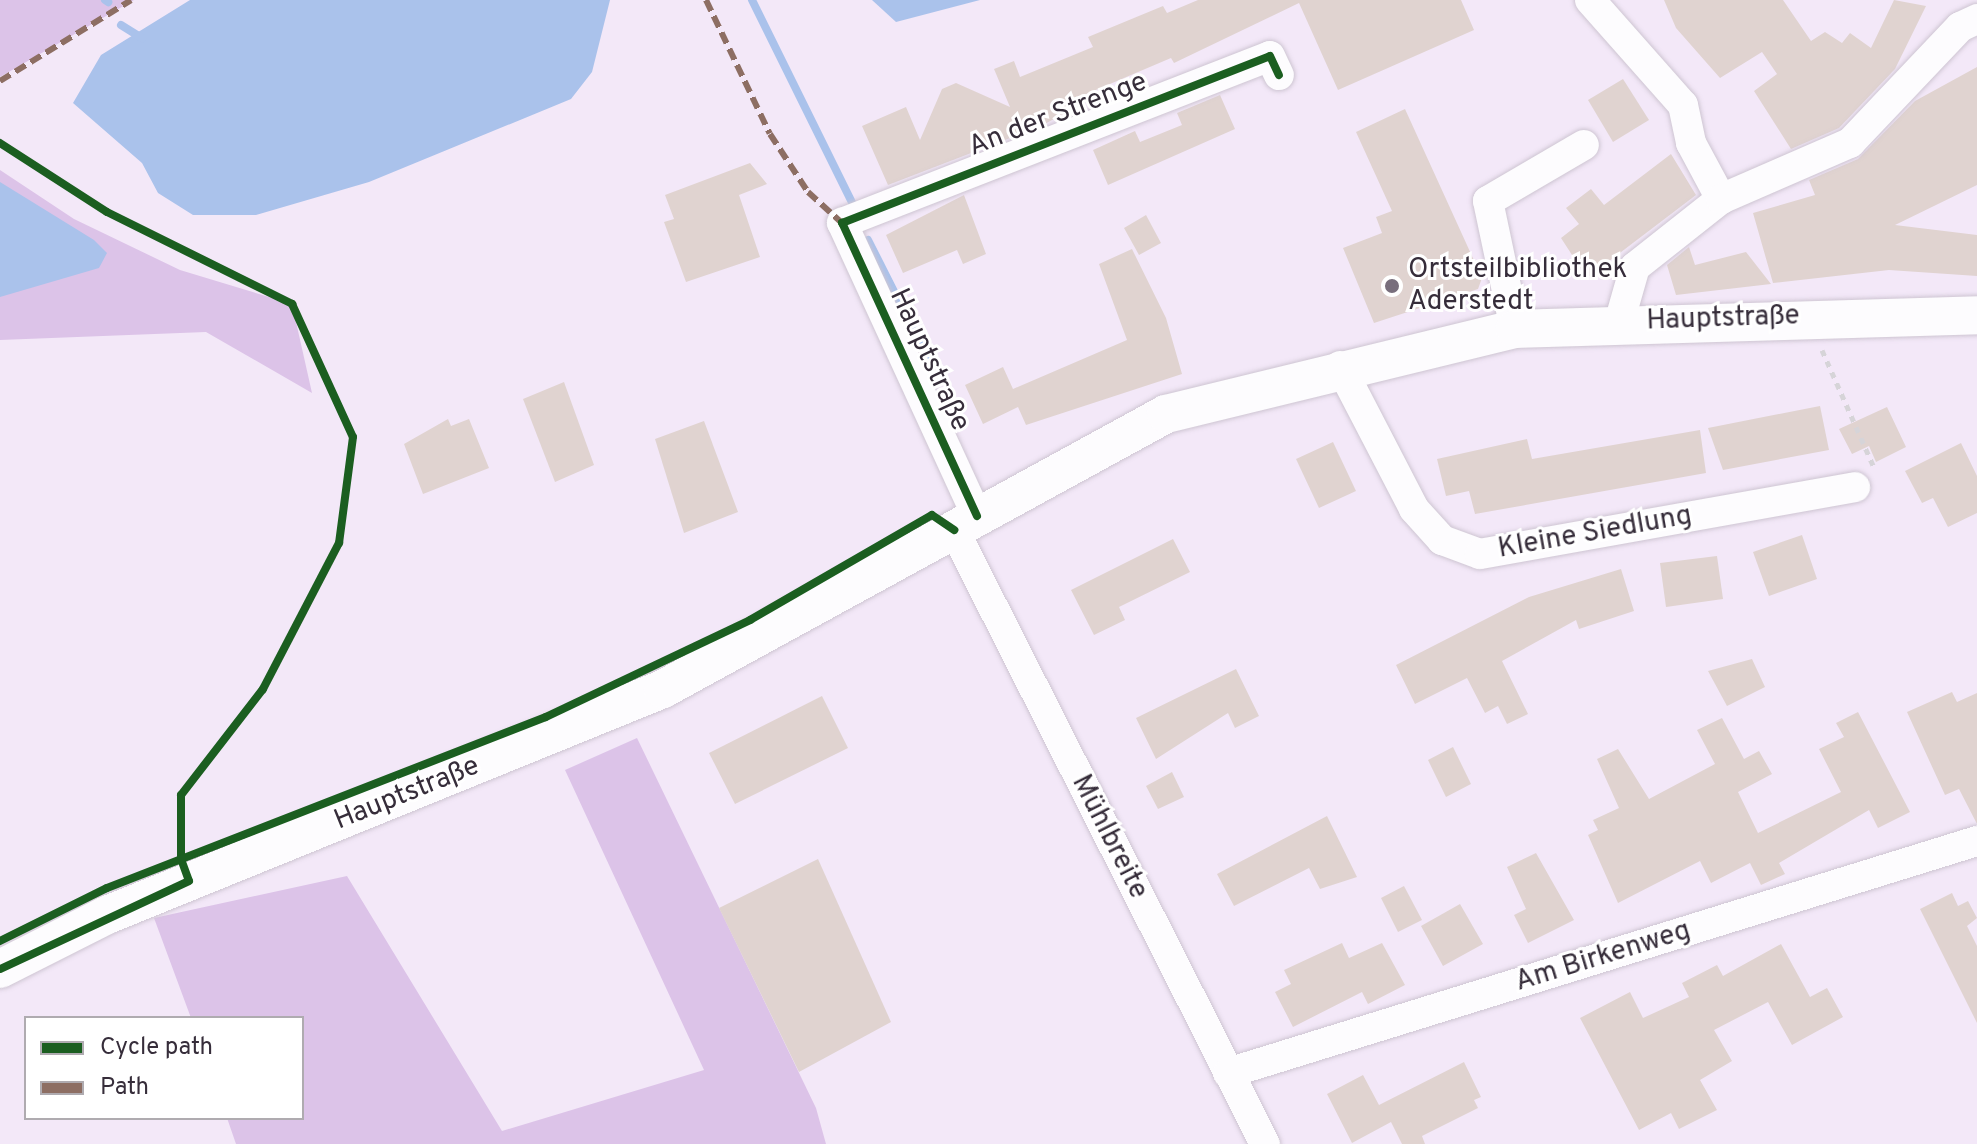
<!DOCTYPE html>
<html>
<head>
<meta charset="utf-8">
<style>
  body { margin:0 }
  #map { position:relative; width:1977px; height:1144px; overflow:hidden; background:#f3e8f8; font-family:Overpass,sans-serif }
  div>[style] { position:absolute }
  .forest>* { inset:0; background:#dcc3e8 }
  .water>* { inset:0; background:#aac2eb }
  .stream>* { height:8px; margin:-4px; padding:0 4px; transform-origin:4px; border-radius:4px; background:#aac2eb }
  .building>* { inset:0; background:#e0d3d0 }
  .path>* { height:5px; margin-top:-2.5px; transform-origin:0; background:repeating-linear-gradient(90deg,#d6d4d8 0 6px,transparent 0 12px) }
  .roads { filter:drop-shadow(0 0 2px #cec5d2) drop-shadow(0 0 2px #cec5d2) }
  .minor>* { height:30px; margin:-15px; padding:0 15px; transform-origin:15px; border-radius:15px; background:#fdfcfe }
  .major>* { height:38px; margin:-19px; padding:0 19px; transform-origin:19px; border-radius:19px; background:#fdfcfe }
  .quiet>* { height:6px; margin-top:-3px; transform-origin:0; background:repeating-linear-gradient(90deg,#8d6e63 0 12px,transparent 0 18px) }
  .cycleway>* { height:8px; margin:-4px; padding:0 4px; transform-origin:4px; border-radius:4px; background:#1b5e20 }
  .dots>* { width:22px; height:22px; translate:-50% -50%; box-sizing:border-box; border:4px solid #fff; border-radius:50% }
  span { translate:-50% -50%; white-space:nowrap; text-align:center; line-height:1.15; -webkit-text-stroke:6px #fff; paint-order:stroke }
  .street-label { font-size:28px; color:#362d3a }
  .poi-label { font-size:28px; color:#362d3a }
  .left { translate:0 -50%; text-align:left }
  .legend { position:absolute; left:24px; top:1016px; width:280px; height:104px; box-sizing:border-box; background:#fff; border:2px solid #afabb0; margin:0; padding:10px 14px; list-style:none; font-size:24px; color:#362d3a }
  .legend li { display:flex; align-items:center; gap:16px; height:40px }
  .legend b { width:40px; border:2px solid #afabb0 }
</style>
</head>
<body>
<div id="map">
  <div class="forest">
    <div style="clip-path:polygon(0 0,134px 0,0 77px)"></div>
    <div style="clip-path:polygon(0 170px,74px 219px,180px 270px,292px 304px,312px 393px,206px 332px,0 340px)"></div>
    <div style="clip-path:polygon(637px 738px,816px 1108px,826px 1144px,236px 1144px,227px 1118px,302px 1118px,302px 1018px,191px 1018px,154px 918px,347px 876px,502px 1131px,704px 1070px,565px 770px)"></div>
  </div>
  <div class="water">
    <div style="clip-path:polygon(190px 0,610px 0,592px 72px,571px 99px,369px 182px,256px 215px,193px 215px,158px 193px,142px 163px,73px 103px,101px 55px)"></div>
    <div style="clip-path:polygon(872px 0,980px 0,896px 22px)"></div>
    <div style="clip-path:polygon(0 182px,94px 240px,107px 253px,99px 268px,0 297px)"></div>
  </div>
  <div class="stream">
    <div style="left:105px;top:0;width:4px;rotate:34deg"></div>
    <div style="left:752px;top:0;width:228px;rotate:63.7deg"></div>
    <div style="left:121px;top:25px;width:25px;rotate:32deg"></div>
    <div style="left:868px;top:240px;width:138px;rotate:63.2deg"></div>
  </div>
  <div class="building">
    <div style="clip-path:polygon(1198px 0,1461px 0,1474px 30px,1338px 90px,1299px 3px,1174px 63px,1171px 58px,1084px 95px,1086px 102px,1039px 127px,888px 185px,862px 126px,906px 107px,920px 140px,942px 89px,956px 83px,1010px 107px,994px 69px,1014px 61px,1020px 77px,1093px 47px,1088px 37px,1163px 6px,1167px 13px)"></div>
    <div style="clip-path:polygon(1664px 0,1783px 0,1811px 41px,1825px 32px,1842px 43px,1850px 33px,1871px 48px,1894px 0,1926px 6px,1895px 69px,1839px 128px,1791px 149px,1754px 91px,1777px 74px,1762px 52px,1720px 78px,1676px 28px)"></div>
    <div style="clip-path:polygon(1977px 67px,1977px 185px,1895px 225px,1977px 235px,1977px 276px,1889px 270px,1773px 283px,1753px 213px,1815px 195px,1809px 180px,1858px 159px,1915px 101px)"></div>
    <div style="clip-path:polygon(1623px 79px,1649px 120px,1613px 142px,1588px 100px)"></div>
    <div style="clip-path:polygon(1220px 95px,1235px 129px,1108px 185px,1093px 150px,1135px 131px,1140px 142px,1182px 125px,1177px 113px)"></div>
    <div style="clip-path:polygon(1405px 109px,1482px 278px,1478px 289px,1374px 323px,1343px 248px,1382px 233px,1376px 217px,1392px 211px,1356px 132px)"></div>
    <div style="clip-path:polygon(1671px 154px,1696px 195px,1587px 278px,1561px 238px,1579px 224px,1566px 208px,1591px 189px,1604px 205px)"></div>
    <div style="clip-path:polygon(750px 163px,767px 184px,739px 195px,760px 257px,686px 282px,664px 222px,674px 219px,665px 195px)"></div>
    <div style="clip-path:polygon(964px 195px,986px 254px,963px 264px,957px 250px,903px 273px,886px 235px)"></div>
    <div style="clip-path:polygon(1146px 215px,1161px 243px,1139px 255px,1124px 228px)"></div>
    <div style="clip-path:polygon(1689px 247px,1695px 265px,1746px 252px,1771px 284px,1676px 295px,1667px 265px)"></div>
    <div style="clip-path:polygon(1132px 249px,1166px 318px,1182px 374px,1026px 425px,1018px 407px,983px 424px,965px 385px,1003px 367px,1013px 389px,1127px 340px,1099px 264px)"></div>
    <div style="clip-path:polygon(564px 382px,594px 465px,555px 482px,523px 399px)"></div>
    <div style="clip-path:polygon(1820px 406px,1829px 450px,1723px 470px,1708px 428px)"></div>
    <div style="clip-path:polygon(1887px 407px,1906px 447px,1876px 462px,1869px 446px,1852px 454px,1839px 429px)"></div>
    <div style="clip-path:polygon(448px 419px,451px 426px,469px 419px,489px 468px,423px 494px,404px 444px)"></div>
    <div style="clip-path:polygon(704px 421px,738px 512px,684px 533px,655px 439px)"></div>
    <div style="clip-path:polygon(1700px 430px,1706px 473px,1475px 514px,1469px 491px,1446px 496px,1437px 459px,1527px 439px,1532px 459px)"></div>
    <div style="clip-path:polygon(1333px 442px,1356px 491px,1319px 508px,1296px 459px)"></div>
    <div style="clip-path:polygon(1961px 443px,1977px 476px,1977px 513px,1948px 527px,1933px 498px,1922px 503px,1905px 471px)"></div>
    <div style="clip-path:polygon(1802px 535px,1817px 579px,1769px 596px,1753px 552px)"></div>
    <div style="clip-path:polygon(1173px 539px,1190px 572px,1119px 607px,1125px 620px,1094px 635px,1071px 590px)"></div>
    <div style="clip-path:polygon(1717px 556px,1723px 599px,1666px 607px,1660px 563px)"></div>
    <div style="clip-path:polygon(1621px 569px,1634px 611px,1579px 629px,1576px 620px,1502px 661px,1528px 714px,1507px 724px,1498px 706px,1485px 713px,1467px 678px,1415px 704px,1396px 665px,1529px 597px)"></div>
    <div style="clip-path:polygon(1752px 659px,1765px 687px,1727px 706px,1708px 671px)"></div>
    <div style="clip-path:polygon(1236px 669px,1259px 716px,1235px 728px,1228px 713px,1156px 759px,1136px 718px)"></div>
    <div style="clip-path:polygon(1952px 692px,1957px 702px,1977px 693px,1977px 824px,1959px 789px,1945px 795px,1907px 712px)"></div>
    <div style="clip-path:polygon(822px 696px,848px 748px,735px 804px,709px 753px)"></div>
    <div style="clip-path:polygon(1858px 712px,1910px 812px,1878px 828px,1869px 810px,1779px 863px,1785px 874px,1761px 885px,1750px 863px,1711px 883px,1700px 861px,1618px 903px,1588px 835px,1598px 830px,1593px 820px,1619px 808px,1597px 759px,1618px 749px,1649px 799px,1715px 764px,1697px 730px,1722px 718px,1744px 759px,1759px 751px,1772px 774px,1738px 792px,1758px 833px,1841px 792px,1819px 749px,1844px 737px,1836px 723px)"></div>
    <div style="clip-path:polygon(1453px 747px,1471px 784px,1446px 797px,1428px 760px)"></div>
    <div style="clip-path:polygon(1172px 772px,1184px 797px,1158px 809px,1146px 786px)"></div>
    <div style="clip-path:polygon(1327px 816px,1357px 877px,1320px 889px,1309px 868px,1234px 906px,1217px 874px)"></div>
    <div style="clip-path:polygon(1536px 853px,1574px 920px,1528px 943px,1514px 915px,1526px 909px,1507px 867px)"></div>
    <div style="clip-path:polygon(818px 859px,891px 1022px,799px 1072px,719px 908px)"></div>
    <div style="clip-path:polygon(1404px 886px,1422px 920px,1398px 932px,1381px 898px)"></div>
    <div style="clip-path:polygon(1952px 893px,1958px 906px,1968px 901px,1977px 918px,1967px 926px,1977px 946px,1977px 1023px,1920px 909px)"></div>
    <div style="clip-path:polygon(1460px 904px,1483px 944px,1443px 966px,1421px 926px)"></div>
    <div style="clip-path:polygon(1342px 943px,1349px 958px,1382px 943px,1405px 985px,1368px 1004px,1362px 992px,1293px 1027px,1275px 992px,1291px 984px,1284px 970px)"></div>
    <div style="clip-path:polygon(1781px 944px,1810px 997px,1827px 988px,1843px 1017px,1792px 1045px,1768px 1002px,1714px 1030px,1732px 1061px,1700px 1080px,1717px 1110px,1679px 1129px,1671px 1113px,1639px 1130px,1580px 1018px,1630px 992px,1643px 1018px,1689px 997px,1682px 983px,1717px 965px,1723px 976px)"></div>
    <div style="clip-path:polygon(1464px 1062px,1481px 1097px,1474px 1100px,1478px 1108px,1422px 1136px,1425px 1144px,1402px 1144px,1391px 1122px,1352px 1143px,1327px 1094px,1363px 1075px,1379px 1105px)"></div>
  </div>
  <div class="path">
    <div style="left:1822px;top:350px;width:126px;rotate:66.1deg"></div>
  </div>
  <div class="roads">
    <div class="minor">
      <div style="left:1590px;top:0;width:140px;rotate:48.5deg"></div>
      <div style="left:1683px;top:105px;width:39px;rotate:78deg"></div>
      <div style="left:1691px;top:143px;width:64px;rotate:61.8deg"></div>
      <div style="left:1619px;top:323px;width:58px;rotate:-74.1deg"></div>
      <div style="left:1635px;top:267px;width:110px;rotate:-38.3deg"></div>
      <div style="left:1721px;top:199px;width:141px;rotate:-23.5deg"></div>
      <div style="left:1850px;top:143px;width:160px;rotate:-46.5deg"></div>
      <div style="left:1960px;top:27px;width:19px;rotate:-25deg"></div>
      <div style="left:1515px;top:329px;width:131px;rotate:-101.9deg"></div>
      <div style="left:1488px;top:201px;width:111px;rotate:-30.3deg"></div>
      <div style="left:1340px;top:366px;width:161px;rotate:62.6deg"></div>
      <div style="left:1414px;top:509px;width:42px;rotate:47.9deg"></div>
      <div style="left:1442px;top:540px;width:40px;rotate:20.2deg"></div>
      <div style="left:1480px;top:554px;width:381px;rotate:-10.1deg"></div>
      <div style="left:977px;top:516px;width:323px;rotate:-114.7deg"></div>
      <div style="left:842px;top:223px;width:459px;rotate:-21.3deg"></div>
      <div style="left:1270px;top:56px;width:21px;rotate:65deg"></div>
      <div style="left:954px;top:530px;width:688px;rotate:63.14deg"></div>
      <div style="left:1228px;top:1073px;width:784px;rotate:-17.21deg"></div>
    </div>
    <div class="major">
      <div style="left:0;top:969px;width:120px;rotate:-26.8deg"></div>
      <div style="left:107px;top:915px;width:600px;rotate:-22.12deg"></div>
      <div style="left:663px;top:689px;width:573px;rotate:-28.67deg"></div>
      <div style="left:1166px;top:414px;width:359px;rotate:-13.7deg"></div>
      <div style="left:1515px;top:329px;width:462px;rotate:-1.7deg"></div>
    </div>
  </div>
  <div class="quiet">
    <div style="left:706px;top:0;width:148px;rotate:64.5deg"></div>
    <div style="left:770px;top:134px;width:69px;rotate:56.8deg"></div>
    <div style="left:808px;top:192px;width:46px;rotate:42.4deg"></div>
    <div style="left:0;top:81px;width:154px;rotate:-31.7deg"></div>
  </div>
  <div class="cycleway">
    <div style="left:0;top:143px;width:127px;rotate:32.8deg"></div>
    <div style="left:107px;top:212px;width:207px;rotate:26.4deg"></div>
    <div style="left:292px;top:304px;width:146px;rotate:65.4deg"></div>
    <div style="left:353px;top:437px;width:107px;rotate:97.5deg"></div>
    <div style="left:339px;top:543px;width:165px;rotate:117.5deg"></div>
    <div style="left:263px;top:689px;width:134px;rotate:127.7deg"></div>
    <div style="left:181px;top:795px;width:64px;rotate:90deg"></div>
    <div style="left:181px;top:859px;width:23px;rotate:70deg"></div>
    <div style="left:189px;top:881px;width:208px;rotate:155deg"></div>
    <div style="left:977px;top:516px;width:323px;rotate:-114.7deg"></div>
    <div style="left:842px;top:223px;width:459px;rotate:-21.3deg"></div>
    <div style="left:1270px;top:56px;width:21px;rotate:65deg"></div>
    <div style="left:0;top:941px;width:119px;rotate:-26.4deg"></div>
    <div style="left:107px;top:888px;width:471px;rotate:-21.3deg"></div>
    <div style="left:546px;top:717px;width:226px;rotate:-25.4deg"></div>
    <div style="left:750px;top:620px;width:210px;rotate:-30deg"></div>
    <div style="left:932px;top:515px;width:27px;rotate:34deg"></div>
  </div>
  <div class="dots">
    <div style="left:1392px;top:286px;background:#786e7c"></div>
  </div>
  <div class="street-label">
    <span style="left:1058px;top:115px;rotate:-21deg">An der Strenge</span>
    <span style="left:1723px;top:319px;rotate:-2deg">Hauptstraße</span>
    <span style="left:929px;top:360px;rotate:65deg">Hauptstraße</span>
    <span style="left:1595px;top:533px;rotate:-10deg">Kleine Siedlung</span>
    <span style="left:407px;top:794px;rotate:-22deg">Hauptstraße</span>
    <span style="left:1109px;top:837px;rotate:63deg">Mühlbreite</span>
    <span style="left:1603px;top:957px;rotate:-17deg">Am Birkenweg</span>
  </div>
  <div class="poi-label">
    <span class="left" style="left:1408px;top:286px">Ortsteilbibliothek<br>Aderstedt</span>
  </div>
  <ul class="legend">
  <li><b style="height:10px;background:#1b5e20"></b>Cycle path</li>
  <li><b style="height:10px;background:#8d6e63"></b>Path</li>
  </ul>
</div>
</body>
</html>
